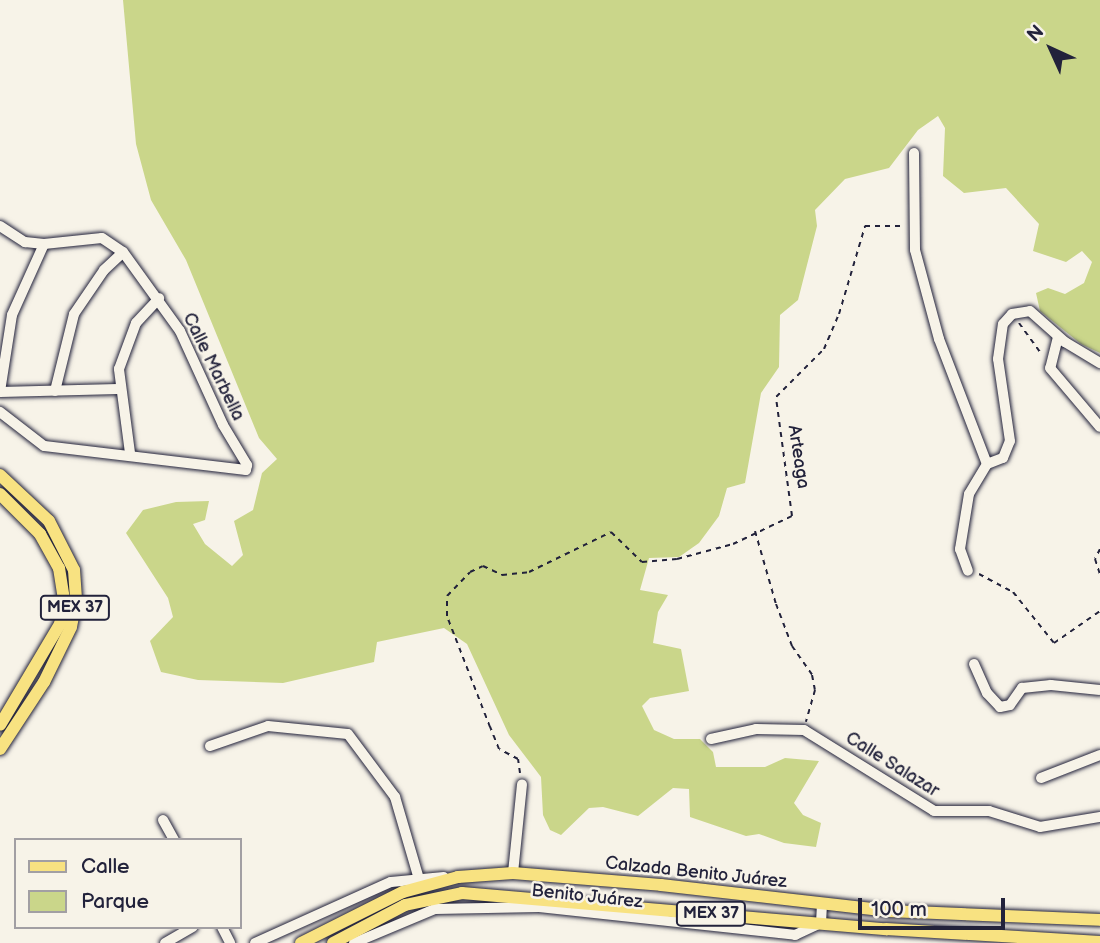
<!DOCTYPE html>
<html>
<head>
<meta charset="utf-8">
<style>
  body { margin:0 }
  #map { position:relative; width:1100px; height:943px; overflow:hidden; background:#f7f3e8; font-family:"Balsamiq Sans",sans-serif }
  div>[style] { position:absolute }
  .green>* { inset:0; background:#cad68a }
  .path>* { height:2px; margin-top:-1px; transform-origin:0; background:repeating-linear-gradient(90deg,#22223b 0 5px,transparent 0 10px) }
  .roads { filter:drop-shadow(0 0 2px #22223b) drop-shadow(0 0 2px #22223b) }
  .minor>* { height:10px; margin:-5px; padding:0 5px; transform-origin:5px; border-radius:5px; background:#f7f3e8 }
  .major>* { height:12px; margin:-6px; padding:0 6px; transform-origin:6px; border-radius:6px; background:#f8e281 }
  span { translate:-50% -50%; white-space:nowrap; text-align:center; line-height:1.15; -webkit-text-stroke:5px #f7f3e8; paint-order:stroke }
  .shield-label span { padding:2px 5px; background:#f7f3e8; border:2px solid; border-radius:5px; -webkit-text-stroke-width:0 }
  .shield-label { font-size:16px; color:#22223b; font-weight:700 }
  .street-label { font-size:18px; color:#22223b }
  .legend { position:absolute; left:14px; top:838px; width:228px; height:91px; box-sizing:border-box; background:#f7f3e8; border:2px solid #a29fa3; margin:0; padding:9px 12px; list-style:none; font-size:21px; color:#22223b }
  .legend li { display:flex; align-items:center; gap:14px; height:35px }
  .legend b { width:35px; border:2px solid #a29fa3 }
  .north { position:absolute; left:1016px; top:14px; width:70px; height:70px; -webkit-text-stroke:5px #f7f3e8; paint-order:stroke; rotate:315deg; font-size:19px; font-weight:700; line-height:28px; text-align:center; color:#22223b }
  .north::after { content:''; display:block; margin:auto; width:24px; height:32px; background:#22223b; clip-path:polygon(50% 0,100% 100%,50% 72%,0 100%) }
  .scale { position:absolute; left:858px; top:898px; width:147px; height:32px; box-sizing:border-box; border:4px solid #22223b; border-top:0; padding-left:9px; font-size:21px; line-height:24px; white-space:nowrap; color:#22223b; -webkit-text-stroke:5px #f7f3e8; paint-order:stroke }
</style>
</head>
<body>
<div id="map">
  <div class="green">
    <div style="clip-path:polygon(123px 0,1100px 0,1100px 353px,1081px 344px,1040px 311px,1036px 293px,1048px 288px,1065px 294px,1084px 283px,1092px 262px,1082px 251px,1066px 262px,1033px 251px,1039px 224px,1006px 188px,964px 193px,943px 176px,945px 128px,938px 116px,918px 130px,889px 168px,845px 179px,815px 210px,817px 226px,798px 300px,780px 315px,779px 367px,761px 393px,745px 483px,727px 488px,719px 516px,699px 543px,679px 557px,649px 558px,640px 590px,668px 595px,658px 612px,653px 643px,681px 649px,689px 691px,650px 698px,642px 706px,654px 730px,674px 739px,700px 739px,713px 752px,716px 767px,765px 767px,785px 758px,819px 761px,794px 803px,803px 815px,821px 823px,816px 847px,784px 843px,759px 834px,746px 836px,690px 817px,689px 789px,673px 788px,638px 816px,603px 807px,589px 808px,561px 835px,550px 830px,543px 815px,541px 777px,509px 735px,467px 644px,444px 628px,377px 642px,374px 662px,283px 683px,198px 680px,161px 672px,150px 641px,173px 617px,168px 598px,126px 533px,143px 510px,176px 502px,209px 501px,205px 520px,193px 524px,205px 544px,232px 566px,243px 555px,234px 521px,253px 510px,262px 473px,277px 459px,259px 438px,186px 260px,151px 200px,136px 144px)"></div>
  </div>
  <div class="path">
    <div style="left:1019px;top:323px;width:39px;rotate:54deg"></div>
    <div style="left:755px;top:531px;width:76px;rotate:74deg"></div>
    <div style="left:776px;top:604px;width:45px;rotate:69.1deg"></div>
    <div style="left:792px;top:646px;width:35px;rotate:55deg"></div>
    <div style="left:812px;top:675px;width:15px;rotate:79deg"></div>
    <div style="left:815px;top:690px;width:33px;rotate:106deg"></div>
    <div style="left:1100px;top:549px;width:11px;rotate:117deg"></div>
    <div style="left:1095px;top:559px;width:16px;rotate:72deg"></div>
    <div style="left:979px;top:574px;width:38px;rotate:28deg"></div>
    <div style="left:1013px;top:592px;width:65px;rotate:51.2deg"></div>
    <div style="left:1054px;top:643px;width:56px;rotate:-34.8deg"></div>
    <div style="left:520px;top:773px;width:14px;rotate:-98deg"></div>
    <div style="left:518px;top:759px;width:21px;rotate:-152deg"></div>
    <div style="left:499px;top:749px;width:24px;rotate:-112deg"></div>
    <div style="left:490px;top:727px;width:119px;rotate:-111.2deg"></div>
    <div style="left:447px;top:616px;width:20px;rotate:-90deg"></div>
    <div style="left:447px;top:596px;width:33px;rotate:-46deg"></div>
    <div style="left:470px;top:572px;width:14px;rotate:-25deg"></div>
    <div style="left:483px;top:566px;width:21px;rotate:25deg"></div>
    <div style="left:502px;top:575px;width:27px;rotate:-6deg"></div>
    <div style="left:529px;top:572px;width:91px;rotate:-26deg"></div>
    <div style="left:611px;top:532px;width:43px;rotate:44.1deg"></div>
    <div style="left:642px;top:562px;width:35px;rotate:-5deg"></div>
    <div style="left:677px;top:559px;width:58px;rotate:-15deg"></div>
    <div style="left:733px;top:544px;width:65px;rotate:-25.4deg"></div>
    <div style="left:792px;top:516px;width:120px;rotate:-97.7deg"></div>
    <div style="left:776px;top:397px;width:68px;rotate:-45deg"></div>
    <div style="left:824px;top:349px;width:38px;rotate:-67deg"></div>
    <div style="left:839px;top:314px;width:92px;rotate:-73.5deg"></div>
    <div style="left:865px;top:226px;width:40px"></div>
  </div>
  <div class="roads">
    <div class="minor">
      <div style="left:914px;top:153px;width:97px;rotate:89.4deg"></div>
      <div style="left:915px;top:250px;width:92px;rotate:74.9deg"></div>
      <div style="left:939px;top:339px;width:134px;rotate:69deg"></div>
      <div style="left:987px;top:464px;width:35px;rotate:121deg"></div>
      <div style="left:969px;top:494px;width:56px;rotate:99.3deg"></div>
      <div style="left:960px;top:549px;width:23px;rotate:70deg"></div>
      <div style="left:0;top:226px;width:30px;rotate:33deg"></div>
      <div style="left:25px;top:242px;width:19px;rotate:6deg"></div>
      <div style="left:44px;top:244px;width:58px;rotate:-5.9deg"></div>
      <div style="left:102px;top:238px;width:25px;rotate:34deg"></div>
      <div style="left:123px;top:252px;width:97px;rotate:54.2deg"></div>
      <div style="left:180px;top:331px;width:103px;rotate:65.4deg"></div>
      <div style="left:223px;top:425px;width:47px;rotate:59deg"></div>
      <div style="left:247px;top:465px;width:5px;rotate:101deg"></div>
      <div style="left:246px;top:470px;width:203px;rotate:-173.2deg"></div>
      <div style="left:44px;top:446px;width:56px;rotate:-142.3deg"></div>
      <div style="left:44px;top:244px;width:78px;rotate:114.3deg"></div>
      <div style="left:12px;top:315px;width:78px;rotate:98.9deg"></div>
      <div style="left:0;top:392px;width:118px;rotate:-1.5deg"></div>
      <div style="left:1058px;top:337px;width:32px;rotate:104deg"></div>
      <div style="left:1050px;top:368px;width:77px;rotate:49.7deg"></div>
      <div style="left:55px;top:391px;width:79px;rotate:-76.1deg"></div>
      <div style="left:74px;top:314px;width:53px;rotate:-55.7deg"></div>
      <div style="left:104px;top:270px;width:26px;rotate:-43deg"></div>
      <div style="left:130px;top:453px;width:85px;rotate:-97.5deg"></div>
      <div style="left:119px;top:369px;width:49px;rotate:-69.7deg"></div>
      <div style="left:136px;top:323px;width:34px;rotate:-47deg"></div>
      <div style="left:987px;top:464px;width:17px;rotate:-21deg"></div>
      <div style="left:1003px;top:458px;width:18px;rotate:-68deg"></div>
      <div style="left:1010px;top:441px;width:83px;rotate:-98.3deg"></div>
      <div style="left:998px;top:359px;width:35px;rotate:-82deg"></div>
      <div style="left:1003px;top:324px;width:13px;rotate:-48deg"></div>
      <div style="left:1012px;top:314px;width:18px;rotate:-9deg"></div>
      <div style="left:1030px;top:311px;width:47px;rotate:41.5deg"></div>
      <div style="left:1065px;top:342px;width:41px;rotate:31deg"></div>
      <div style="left:974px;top:664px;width:32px;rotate:66deg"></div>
      <div style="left:987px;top:693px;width:19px;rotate:47deg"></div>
      <div style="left:1000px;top:707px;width:10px;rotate:-11deg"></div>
      <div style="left:1010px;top:705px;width:21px;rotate:-55deg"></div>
      <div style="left:1022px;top:688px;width:29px;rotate:-6deg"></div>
      <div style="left:1051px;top:685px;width:49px;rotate:5.8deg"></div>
      <div style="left:711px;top:739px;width:46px;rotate:-12.5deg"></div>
      <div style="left:756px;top:729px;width:48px;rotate:1.2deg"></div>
      <div style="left:804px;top:730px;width:153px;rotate:31.9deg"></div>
      <div style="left:934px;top:811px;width:55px"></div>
      <div style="left:989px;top:811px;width:53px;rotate:17.4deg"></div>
      <div style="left:1040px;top:827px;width:61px;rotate:-9.5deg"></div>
      <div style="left:210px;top:746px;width:61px;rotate:-19deg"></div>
      <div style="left:268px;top:726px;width:80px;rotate:5.7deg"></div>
      <div style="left:348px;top:734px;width:79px;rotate:53.3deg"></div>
      <div style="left:395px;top:797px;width:93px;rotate:73.7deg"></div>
      <div style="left:1041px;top:778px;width:63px;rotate:-21.3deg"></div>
      <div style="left:163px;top:820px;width:23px;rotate:61deg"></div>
      <div style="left:513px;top:873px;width:89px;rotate:-84.2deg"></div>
      <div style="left:222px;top:927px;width:18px;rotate:63deg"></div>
      <div style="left:165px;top:943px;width:32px;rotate:-30deg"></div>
      <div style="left:255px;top:943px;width:149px;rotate:-24.2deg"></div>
      <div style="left:391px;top:882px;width:53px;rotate:-5.4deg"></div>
      <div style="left:354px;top:943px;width:88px;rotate:-22.8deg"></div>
      <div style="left:435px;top:909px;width:104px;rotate:-1.1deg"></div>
      <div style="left:539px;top:907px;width:258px;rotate:6.2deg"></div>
      <div style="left:795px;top:935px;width:29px;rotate:-25deg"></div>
      <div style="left:821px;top:923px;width:17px;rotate:-87deg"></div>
    </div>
    <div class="major">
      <div style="left:0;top:475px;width:67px;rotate:43.2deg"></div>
      <div style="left:49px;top:521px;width:55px;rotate:63deg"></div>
      <div style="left:74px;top:570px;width:31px;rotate:86deg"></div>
      <div style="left:76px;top:601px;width:26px;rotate:101deg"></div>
      <div style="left:71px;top:627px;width:61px;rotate:116.1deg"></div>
      <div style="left:44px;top:682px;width:80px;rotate:123.3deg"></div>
      <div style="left:0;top:494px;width:57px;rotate:45deg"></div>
      <div style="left:40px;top:534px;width:39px;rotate:61deg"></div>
      <div style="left:59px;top:568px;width:32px;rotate:81deg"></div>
      <div style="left:64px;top:600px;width:24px;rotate:99deg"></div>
      <div style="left:60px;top:624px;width:117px;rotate:120.7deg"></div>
      <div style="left:301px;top:943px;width:114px;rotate:-26.6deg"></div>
      <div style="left:403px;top:892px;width:57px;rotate:-15.3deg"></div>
      <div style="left:458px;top:877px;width:55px;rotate:-4.2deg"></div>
      <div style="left:513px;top:873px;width:148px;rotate:4.6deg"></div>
      <div style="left:661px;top:885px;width:228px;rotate:6.5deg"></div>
      <div style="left:888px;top:911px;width:212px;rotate:2.4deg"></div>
      <div style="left:333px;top:943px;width:81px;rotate:-27.8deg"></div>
      <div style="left:405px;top:905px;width:58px;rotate:-11.9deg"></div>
      <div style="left:462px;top:893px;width:426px;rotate:4.9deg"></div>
      <div style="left:886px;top:929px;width:214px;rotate:3.5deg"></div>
    </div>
  </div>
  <div class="shield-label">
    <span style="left:75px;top:608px">MEX 37</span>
    <span style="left:711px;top:914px">MEX 37</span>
  </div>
  <div class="street-label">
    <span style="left:213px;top:367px;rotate:64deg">Calle Marbella</span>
    <span style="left:798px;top:457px;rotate:81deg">Arteaga</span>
    <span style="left:892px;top:765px;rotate:32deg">Calle Salazar</span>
    <span style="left:696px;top:873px;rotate:6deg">Calzada Benito Juárez</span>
    <span style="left:587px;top:897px;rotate:6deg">Benito Juárez</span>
  </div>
  <ul class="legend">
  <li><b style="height:9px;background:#f8e281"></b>Calle</li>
  <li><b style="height:19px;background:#cad68a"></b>Parque</li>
  </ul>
  <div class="north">N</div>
  <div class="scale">100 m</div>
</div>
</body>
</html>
